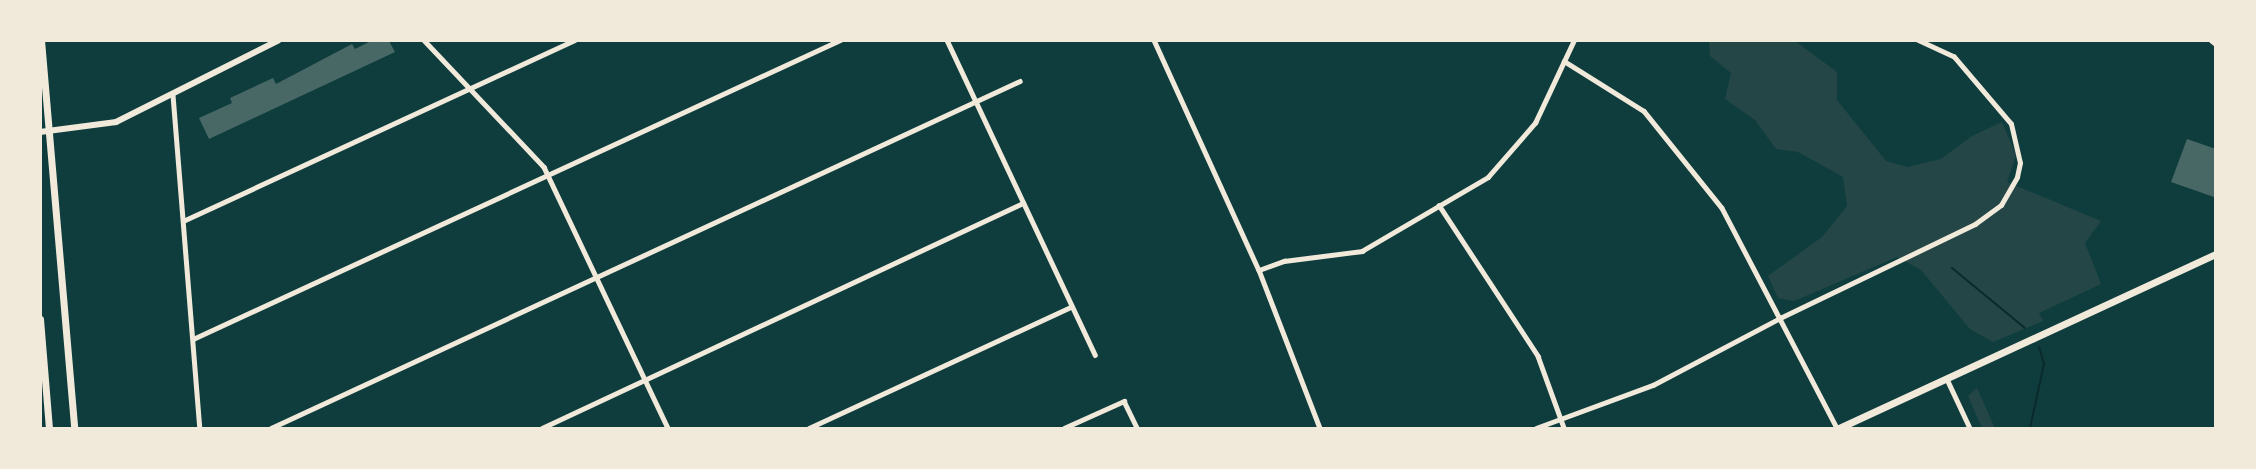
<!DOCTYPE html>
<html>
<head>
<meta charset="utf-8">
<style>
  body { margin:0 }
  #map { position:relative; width:2256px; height:469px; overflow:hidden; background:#0f3d3e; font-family:"Sofia Sans Condensed",sans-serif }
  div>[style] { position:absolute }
  .green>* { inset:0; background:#244646 }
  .stream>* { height:2px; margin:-1px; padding:0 1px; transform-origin:1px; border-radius:1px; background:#0a2a2b }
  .building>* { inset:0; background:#486865 }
  .minor>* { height:4.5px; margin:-2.25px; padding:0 2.25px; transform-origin:2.25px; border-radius:2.25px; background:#f1e9da }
  .secondary>* { height:6px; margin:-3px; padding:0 3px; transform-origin:3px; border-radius:3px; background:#f1e9da }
  .primary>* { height:7px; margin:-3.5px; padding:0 3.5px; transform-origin:3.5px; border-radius:3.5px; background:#f1e9da }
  span { translate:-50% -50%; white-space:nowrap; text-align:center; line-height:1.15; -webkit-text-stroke:5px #f1e9da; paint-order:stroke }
  .frame { position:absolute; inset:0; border:42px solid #f1e9da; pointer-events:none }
</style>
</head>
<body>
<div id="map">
  <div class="green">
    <div style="clip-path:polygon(1709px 41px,1795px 41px,1837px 72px,1837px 100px,1886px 161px,1907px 167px,1941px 159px,1972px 136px,2002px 122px,2016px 155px,2007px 182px,2101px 221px,2085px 243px,2101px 284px,2039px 313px,2043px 321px,1993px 342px,1970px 329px,1921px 270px,1897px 257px,1794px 301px,1778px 298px,1768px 276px,1822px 237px,1847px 206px,1843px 177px,1798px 152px,1776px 149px,1755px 120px,1725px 99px,1731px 73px,1710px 56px)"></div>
    <div style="clip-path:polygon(1977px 388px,1993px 424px,1995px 428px,1982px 428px,1968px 396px)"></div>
  </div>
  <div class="stream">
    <div style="left:1952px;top:268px;width:94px;rotate:39.4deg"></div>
    <div style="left:2030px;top:428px;width:66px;rotate:-77.7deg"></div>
    <div style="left:2044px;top:364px;width:18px;rotate:-106deg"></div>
  </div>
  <div class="building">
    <div style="clip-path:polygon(373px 40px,389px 41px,395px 52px,209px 139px,199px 118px,232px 103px,230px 98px,273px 78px,276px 84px,352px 44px,355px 49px)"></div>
    <div style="clip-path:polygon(2187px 139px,2216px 149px,2214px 197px,2171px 182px)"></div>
  </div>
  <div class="minor">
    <div style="left:424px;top:40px;width:175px;rotate:46.6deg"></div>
    <div style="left:544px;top:167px;width:289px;rotate:64.6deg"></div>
    <div style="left:947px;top:40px;width:348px;rotate:64.8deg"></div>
    <div style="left:1154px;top:40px;width:253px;rotate:65.5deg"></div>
    <div style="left:1259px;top:270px;width:169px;rotate:68.9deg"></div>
    <div style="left:2211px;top:40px;width:6px;rotate:39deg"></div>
    <div style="left:1564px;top:61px;width:94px;rotate:32deg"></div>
    <div style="left:1644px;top:111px;width:124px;rotate:51.2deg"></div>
    <div style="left:1722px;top:208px;width:248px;rotate:62.4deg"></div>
    <div style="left:173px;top:95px;width:334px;rotate:85.4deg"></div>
    <div style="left:1439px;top:205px;width:181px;rotate:56.7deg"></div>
    <div style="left:1538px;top:356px;width:77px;rotate:70.1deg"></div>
    <div style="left:183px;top:221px;width:431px;rotate:-24.8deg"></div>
    <div style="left:1259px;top:270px;width:27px;rotate:-20deg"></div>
    <div style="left:1284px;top:261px;width:79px;rotate:-7.3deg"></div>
    <div style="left:1362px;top:251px;width:146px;rotate:-30.4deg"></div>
    <div style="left:1488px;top:177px;width:72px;rotate:-49deg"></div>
    <div style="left:1535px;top:123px;width:92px;rotate:-64.8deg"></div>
    <div style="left:193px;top:339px;width:713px;rotate:-24.8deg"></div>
    <div style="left:1947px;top:379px;width:54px;rotate:64.9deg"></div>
    <div style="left:271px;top:428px;width:825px;rotate:-24.86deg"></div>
    <div style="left:542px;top:428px;width:531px;rotate:-25.07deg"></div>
    <div style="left:809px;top:428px;width:289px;rotate:-24.8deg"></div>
    <div style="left:1064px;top:428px;width:66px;rotate:-24.2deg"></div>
    <div style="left:1124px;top:401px;width:30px;rotate:64deg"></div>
    <div style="left:1536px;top:428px;width:125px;rotate:-20.2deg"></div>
    <div style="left:1653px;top:385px;width:144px;rotate:-27.8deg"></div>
    <div style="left:1780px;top:318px;width:216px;rotate:-25.7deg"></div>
    <div style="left:1975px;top:224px;width:32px;rotate:-36deg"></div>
    <div style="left:2001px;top:205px;width:32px;rotate:-60deg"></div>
    <div style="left:2017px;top:177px;width:14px;rotate:-78deg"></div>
    <div style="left:2020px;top:163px;width:40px;rotate:-103deg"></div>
    <div style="left:2011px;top:124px;width:88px;rotate:-130.4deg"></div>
    <div style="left:1954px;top:57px;width:40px;rotate:-155deg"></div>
  </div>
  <div class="secondary">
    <div style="left:40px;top:132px;width:77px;rotate:-7.5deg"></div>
    <div style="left:116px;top:122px;width:182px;rotate:-26.7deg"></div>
  </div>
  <div class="primary">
    <div style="left:41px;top:40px;width:389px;rotate:85.1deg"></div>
    <div style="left:40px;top:319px;width:109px;rotate:85.3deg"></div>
    <div style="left:1839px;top:428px;width:415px;rotate:-24.8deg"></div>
  </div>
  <div class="frame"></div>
</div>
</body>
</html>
